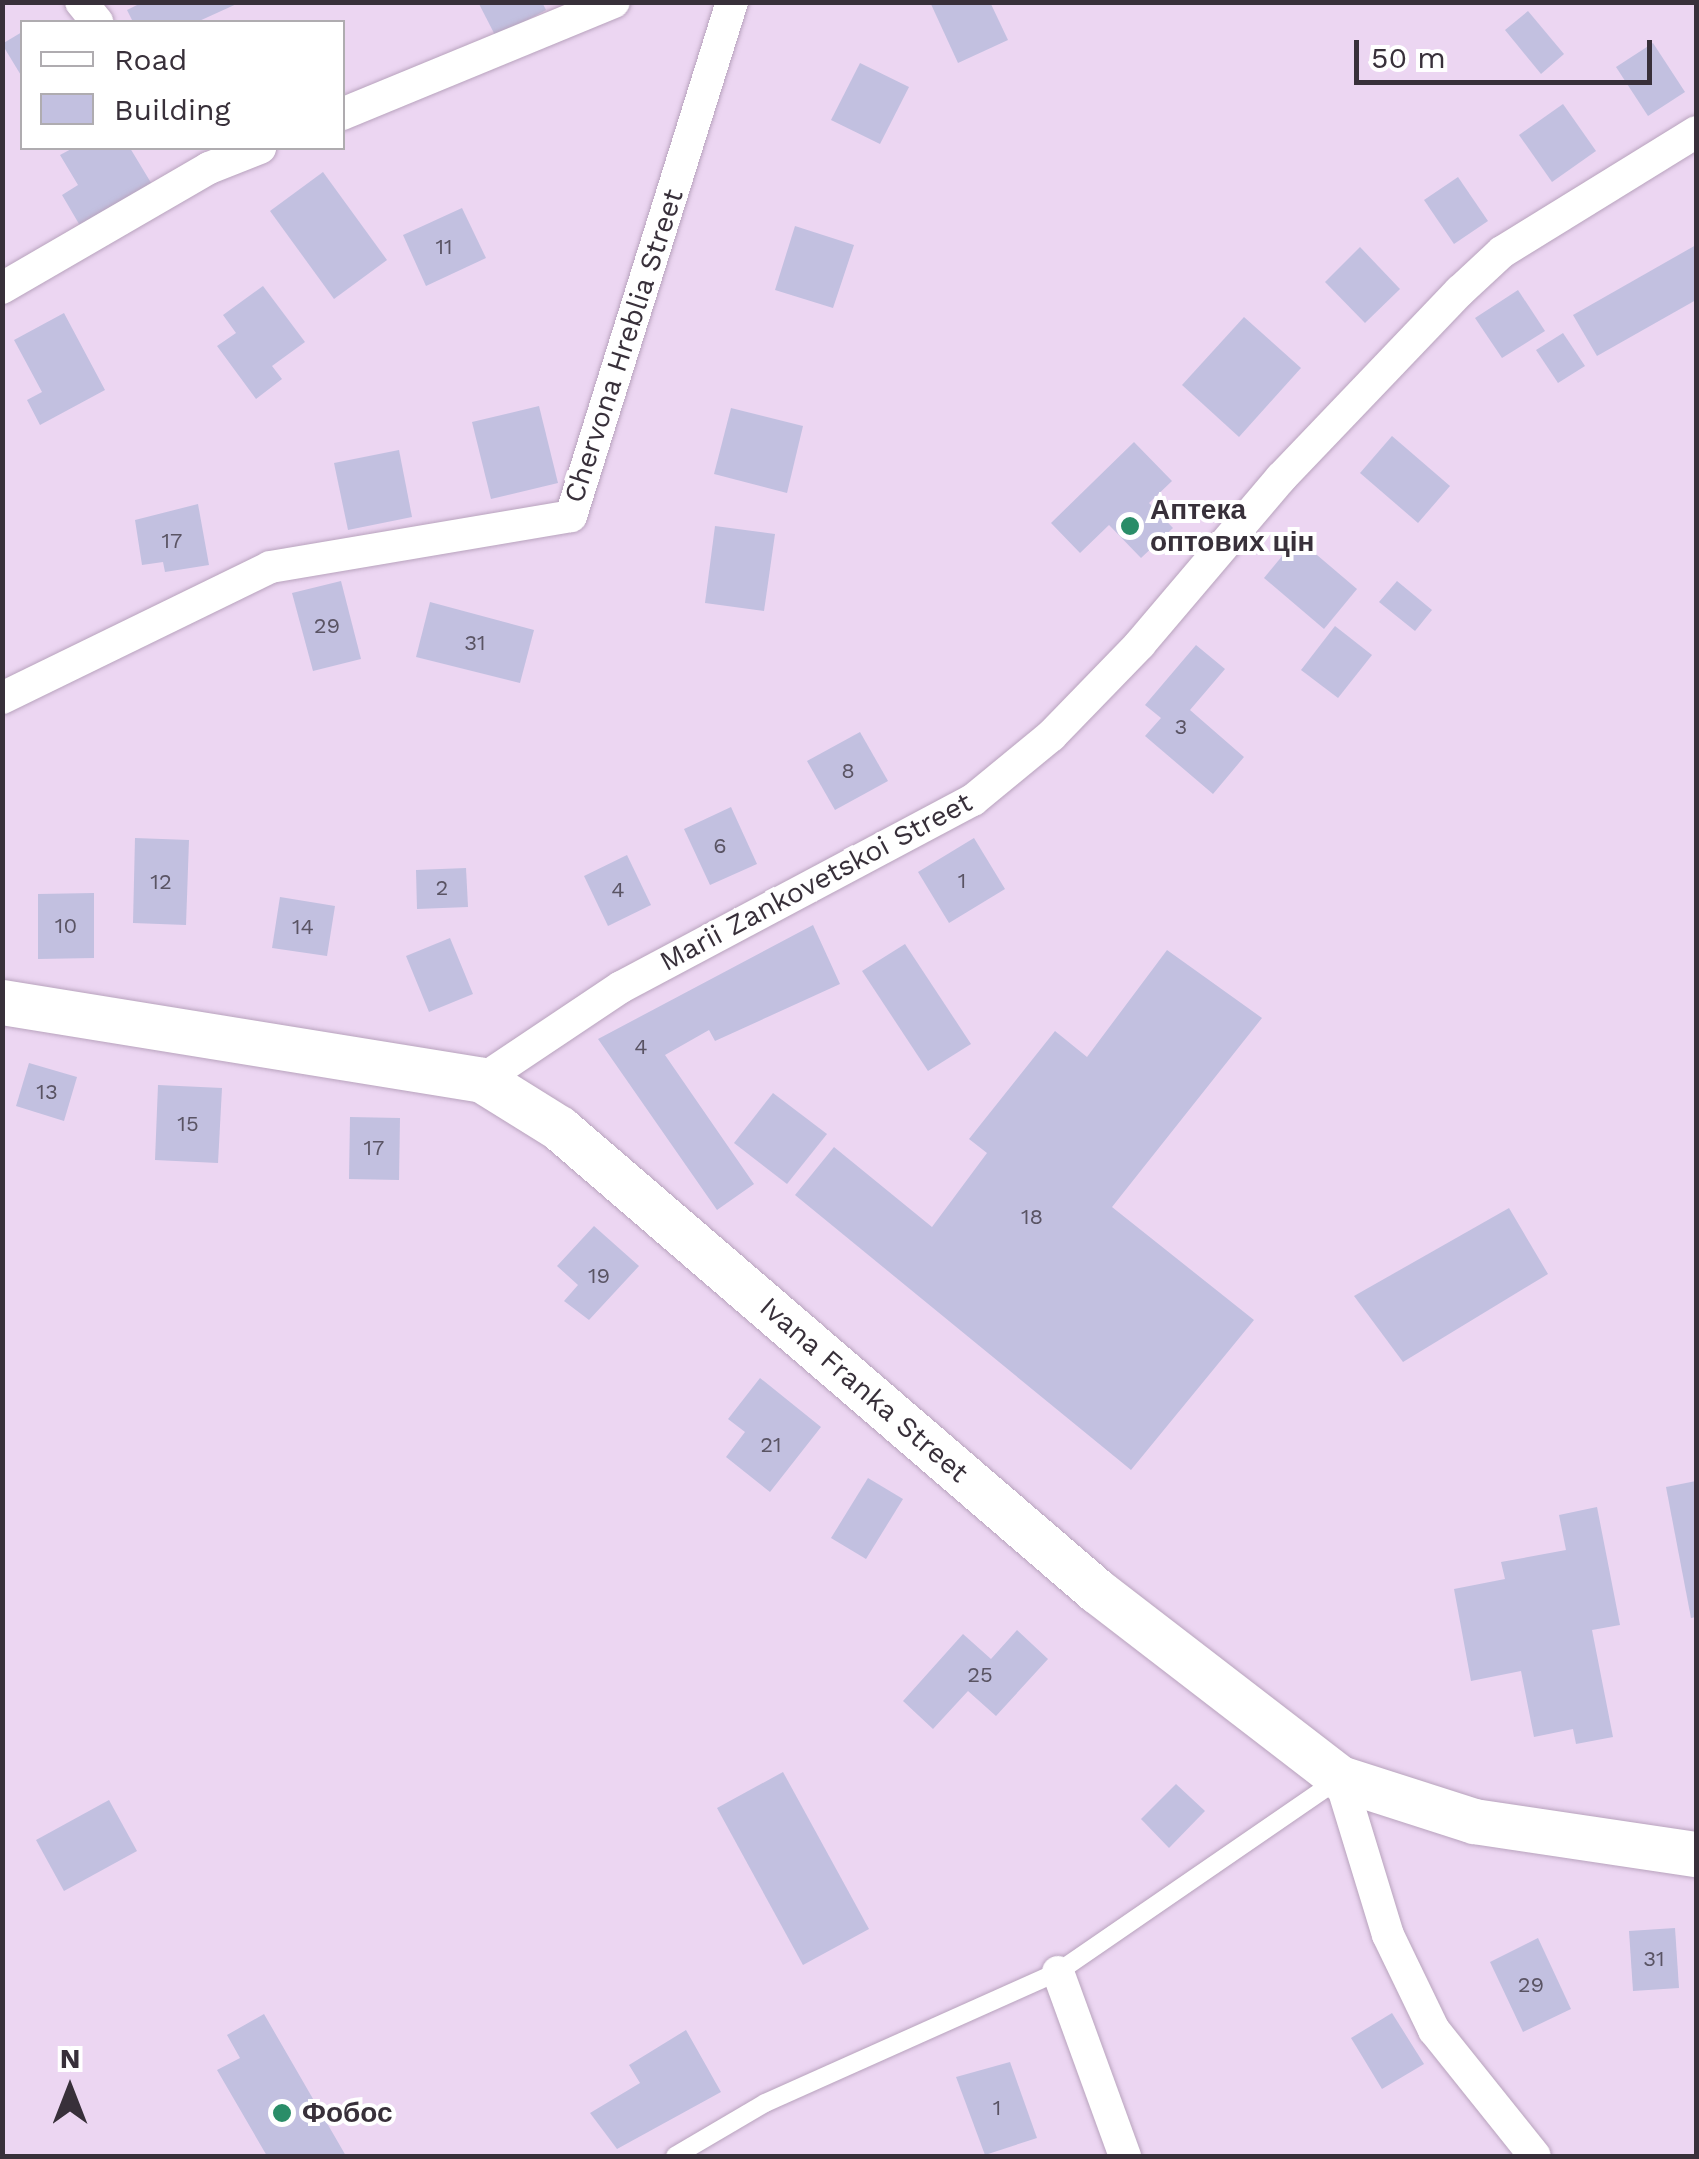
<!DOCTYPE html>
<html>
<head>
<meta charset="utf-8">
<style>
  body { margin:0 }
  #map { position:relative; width:1699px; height:2159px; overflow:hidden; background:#ecd6f2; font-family:"Work Sans",sans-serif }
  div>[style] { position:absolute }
  .building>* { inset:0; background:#c2c0e0 }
  .roads { filter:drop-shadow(0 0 2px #b8a3bd) drop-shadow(0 0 2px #b8a3bd) }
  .service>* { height:18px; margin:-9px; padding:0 9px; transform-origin:9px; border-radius:9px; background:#fff }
  .minor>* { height:32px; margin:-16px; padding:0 16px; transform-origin:16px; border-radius:16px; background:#fff }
  .secondary>* { height:45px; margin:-22.5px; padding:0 22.5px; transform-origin:22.5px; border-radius:22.5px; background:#fff }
  .dots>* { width:28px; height:28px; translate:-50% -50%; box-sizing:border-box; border:5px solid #fff; border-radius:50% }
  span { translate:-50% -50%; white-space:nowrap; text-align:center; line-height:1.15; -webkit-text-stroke:8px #fff; paint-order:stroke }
  .number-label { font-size:22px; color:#5a5464 }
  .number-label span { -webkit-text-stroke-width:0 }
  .street-label { font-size:28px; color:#38303a }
  .poi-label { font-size:28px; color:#38303a; font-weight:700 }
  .left { translate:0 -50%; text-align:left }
  .frame { position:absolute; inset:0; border:5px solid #38303a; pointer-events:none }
  .legend { position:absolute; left:20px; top:20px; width:325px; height:130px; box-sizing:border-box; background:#fff; border:2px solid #afacb0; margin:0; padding:12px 18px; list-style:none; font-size:30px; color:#38303a }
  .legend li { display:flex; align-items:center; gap:20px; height:50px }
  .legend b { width:50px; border:2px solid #afacb0 }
  .north { position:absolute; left:20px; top:2039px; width:100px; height:100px; -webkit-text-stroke:8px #fff; paint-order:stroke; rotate:0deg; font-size:28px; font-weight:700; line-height:40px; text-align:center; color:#38303a }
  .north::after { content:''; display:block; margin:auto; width:35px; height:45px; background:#38303a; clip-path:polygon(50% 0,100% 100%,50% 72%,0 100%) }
  .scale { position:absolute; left:1354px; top:40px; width:298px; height:45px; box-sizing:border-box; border:5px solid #38303a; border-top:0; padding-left:12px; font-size:30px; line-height:35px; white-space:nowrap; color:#38303a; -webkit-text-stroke:8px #fff; paint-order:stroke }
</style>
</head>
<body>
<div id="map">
  <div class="building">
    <div style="clip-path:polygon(143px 2px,241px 2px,197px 22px,133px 22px,127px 10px)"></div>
    <div style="clip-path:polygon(478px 2px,542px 2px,546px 10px,496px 37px)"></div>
    <div style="clip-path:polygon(930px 2px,990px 2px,1008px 40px,958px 63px)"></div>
    <div style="clip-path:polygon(1528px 11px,1564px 54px,1541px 74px,1505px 30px)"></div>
    <div style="clip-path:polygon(22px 32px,22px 77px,2px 44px)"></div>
    <div style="clip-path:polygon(1653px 43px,1685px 92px,1648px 116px,1616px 67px)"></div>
    <div style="clip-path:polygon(860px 63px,909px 87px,880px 144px,831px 120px)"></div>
    <div style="clip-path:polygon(1563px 104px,1596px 151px,1552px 182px,1519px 135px)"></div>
    <div style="clip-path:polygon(73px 148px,130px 148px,153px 186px,82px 229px,62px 195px,78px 185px,60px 155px)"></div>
    <div style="clip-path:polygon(323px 172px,387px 260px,334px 299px,270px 211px)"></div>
    <div style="clip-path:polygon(1458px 177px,1488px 221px,1454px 244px,1424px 200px)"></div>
    <div style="clip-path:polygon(462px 208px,486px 258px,426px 286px,403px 235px)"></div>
    <div style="clip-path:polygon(795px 226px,854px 245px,833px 308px,775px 290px)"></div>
    <div style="clip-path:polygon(1696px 245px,1696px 300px,1597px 356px,1573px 315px)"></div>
    <div style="clip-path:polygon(1360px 247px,1400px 289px,1365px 323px,1325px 282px)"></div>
    <div style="clip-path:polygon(263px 286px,305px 342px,272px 366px,282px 379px,256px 399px,217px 346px,236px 333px,223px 315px)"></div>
    <div style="clip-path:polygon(1518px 290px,1545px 331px,1502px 358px,1475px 318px)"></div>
    <div style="clip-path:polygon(64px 313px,105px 390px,40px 425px,27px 400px,42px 392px,14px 340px)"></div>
    <div style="clip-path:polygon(1244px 317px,1301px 368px,1239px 437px,1182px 385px)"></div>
    <div style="clip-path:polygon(1563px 333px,1585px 366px,1558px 383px,1536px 350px)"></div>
    <div style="clip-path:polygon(539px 406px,558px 483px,491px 499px,472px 422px)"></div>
    <div style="clip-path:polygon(731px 408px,803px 426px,787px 493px,714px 474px)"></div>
    <div style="clip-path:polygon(1392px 436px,1450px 486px,1418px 523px,1360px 473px)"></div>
    <div style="clip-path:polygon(1134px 442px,1172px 481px,1149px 503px,1173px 528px,1141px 558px,1109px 525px,1080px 553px,1051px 523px)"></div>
    <div style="clip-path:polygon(399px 450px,412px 517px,348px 530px,334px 463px)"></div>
    <div style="clip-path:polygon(198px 504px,209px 565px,165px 572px,163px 562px,142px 565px,135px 520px)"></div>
    <div style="clip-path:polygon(715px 526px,775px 534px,764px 611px,705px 603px)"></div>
    <div style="clip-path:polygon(1297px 538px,1357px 589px,1324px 629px,1264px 578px)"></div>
    <div style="clip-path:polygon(341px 581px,361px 659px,313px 671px,292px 593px)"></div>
    <div style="clip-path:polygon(1397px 581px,1432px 610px,1415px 631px,1379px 602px)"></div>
    <div style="clip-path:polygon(430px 602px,534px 630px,520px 683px,416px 657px)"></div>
    <div style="clip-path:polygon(1335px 626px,1372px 655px,1338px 698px,1301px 670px)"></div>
    <div style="clip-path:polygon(1196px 645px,1225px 669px,1190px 710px,1244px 757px,1213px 794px,1145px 736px,1161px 718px,1145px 705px)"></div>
    <div style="clip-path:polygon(860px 732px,888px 781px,835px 810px,807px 761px)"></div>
    <div style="clip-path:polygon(731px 807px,757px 864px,710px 885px,684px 829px)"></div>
    <div style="clip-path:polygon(135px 838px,189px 840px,186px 925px,133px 923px)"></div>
    <div style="clip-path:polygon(974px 838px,1005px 889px,949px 923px,918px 872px)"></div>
    <div style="clip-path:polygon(627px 855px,651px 905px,608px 926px,584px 876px)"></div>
    <div style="clip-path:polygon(466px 868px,468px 907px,417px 909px,416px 870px)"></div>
    <div style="clip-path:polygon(94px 893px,94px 958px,38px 959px,38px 894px)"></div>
    <div style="clip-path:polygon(280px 897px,335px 906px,327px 956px,272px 948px)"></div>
    <div style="clip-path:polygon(813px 925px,840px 984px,715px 1041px,709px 1030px,665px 1055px,754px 1184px,717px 1210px,598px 1039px)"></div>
    <div style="clip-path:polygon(450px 938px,473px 994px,429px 1012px,406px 956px)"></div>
    <div style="clip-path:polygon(905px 944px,971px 1044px,928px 1071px,862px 971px)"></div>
    <div style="clip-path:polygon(1167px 950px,1262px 1018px,1112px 1207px,1254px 1320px,1131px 1470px,795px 1195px,834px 1147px,932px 1227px,987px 1153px,969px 1139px,1055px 1031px,1087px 1057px)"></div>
    <div style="clip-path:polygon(29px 1063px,77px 1077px,64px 1121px,16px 1106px)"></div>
    <div style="clip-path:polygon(158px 1085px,222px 1088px,218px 1163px,155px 1160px)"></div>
    <div style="clip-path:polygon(773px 1093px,827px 1134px,787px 1184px,734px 1143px)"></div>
    <div style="clip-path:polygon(350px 1117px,400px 1118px,399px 1180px,349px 1179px)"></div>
    <div style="clip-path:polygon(1509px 1208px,1548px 1274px,1403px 1362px,1354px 1296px)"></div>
    <div style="clip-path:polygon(594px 1226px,639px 1266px,589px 1320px,564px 1301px,578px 1285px,557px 1266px)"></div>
    <div style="clip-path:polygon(760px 1378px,821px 1427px,770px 1492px,726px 1457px,745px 1432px,728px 1419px)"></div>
    <div style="clip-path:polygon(868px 1478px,903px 1499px,866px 1559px,831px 1538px)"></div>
    <div style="clip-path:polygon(1696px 1481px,1696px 1617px,1691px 1618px,1666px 1487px)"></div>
    <div style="clip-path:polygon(1597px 1507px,1620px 1625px,1592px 1630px,1613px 1737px,1576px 1744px,1573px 1729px,1534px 1737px,1521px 1671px,1471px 1681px,1454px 1589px,1505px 1579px,1501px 1562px,1566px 1550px,1559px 1515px)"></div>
    <div style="clip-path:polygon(1017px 1630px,1048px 1659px,996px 1716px,968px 1691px,933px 1729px,903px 1701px,963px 1634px,991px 1659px)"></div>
    <div style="clip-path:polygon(783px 1772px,869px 1929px,803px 1965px,717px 1808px)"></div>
    <div style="clip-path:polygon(1176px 1784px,1205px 1811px,1169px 1848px,1141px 1819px)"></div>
    <div style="clip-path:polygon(109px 1800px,137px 1851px,64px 1891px,36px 1840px)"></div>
    <div style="clip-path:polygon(1675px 1928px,1679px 1988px,1633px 1991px,1629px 1931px)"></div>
    <div style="clip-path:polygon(1538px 1938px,1571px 2009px,1523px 2032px,1490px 1962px)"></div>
    <div style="clip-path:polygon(1392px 2013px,1424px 2064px,1382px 2089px,1351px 2038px)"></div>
    <div style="clip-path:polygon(264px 2014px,346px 2156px,267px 2156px,217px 2070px,240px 2058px,227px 2035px)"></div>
    <div style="clip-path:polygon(686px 2030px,721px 2092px,617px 2149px,590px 2113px,640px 2083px,629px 2065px)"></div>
    <div style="clip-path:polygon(1010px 2062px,1037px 2138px,985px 2155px,956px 2077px)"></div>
  </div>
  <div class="roads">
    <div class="service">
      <div style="left:675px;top:2156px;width:104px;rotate:-30.5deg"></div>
      <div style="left:765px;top:2103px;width:321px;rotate:-24.1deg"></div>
      <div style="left:1058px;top:1972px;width:339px;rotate:-34.5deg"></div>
    </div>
    <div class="minor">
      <div style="left:81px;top:2px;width:26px;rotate:51deg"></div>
      <div style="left:342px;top:114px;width:294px;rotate:-22.4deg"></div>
      <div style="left:2px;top:288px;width:239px;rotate:-30.1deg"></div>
      <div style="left:209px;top:168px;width:55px;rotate:-21.4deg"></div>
      <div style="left:2px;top:698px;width:298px;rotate:-26deg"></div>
      <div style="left:270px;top:567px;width:305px;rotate:-9.6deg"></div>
      <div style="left:571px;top:516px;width:539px;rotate:-72.61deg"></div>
      <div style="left:482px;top:1080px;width:167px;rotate:-33.8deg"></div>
      <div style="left:621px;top:987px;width:399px;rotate:-28deg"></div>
      <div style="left:973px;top:800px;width:101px;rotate:-39.4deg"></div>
      <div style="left:1051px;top:736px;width:128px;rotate:-45.9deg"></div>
      <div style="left:1140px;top:644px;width:218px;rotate:-49.7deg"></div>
      <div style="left:1281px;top:478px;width:259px;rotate:-46.3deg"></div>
      <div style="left:1460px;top:291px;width:57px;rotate:-42.9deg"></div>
      <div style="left:1502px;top:252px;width:228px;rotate:-31.7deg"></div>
      <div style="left:1340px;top:1778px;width:164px;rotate:73deg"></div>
      <div style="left:1388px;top:1935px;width:106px;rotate:64.2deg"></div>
      <div style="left:1434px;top:2030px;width:161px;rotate:51.3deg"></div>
      <div style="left:1058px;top:1972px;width:196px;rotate:70deg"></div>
    </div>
    <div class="secondary">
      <div style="left:2px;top:1002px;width:486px;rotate:9.2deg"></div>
      <div style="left:482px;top:1080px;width:91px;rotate:31.9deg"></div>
      <div style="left:559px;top:1128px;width:710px;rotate:40.72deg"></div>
      <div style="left:1097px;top:1591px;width:307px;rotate:37.6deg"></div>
      <div style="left:1340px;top:1778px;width:141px;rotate:17.8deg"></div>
      <div style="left:1474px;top:1821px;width:224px;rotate:8.5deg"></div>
    </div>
  </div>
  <div class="dots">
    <div style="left:1130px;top:526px;background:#2a8d68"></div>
    <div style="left:282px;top:2113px;background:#2a8d68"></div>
  </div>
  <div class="number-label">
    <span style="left:444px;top:247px">11</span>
    <span style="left:172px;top:541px">17</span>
    <span style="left:327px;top:626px">29</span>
    <span style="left:475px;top:643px">31</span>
    <span style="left:1181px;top:727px">3</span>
    <span style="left:848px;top:771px">8</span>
    <span style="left:720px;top:846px">6</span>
    <span style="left:962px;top:881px">1</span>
    <span style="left:161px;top:882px">12</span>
    <span style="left:442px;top:888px">2</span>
    <span style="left:618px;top:890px">4</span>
    <span style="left:66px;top:926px">10</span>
    <span style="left:303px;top:927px">14</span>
    <span style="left:641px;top:1047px">4</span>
    <span style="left:47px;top:1092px">13</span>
    <span style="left:188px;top:1124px">15</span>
    <span style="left:374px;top:1148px">17</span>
    <span style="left:1032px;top:1217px">18</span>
    <span style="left:599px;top:1276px">19</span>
    <span style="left:771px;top:1445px">21</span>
    <span style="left:980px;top:1675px">25</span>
    <span style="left:1654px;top:1959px">31</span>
    <span style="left:1531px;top:1985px">29</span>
    <span style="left:997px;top:2108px">1</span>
  </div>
  <div class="street-label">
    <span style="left:624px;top:346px;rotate:-72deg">Chervona Hreblia Street</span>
    <span style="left:816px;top:882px;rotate:-28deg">Marii Zankovetskoi Street</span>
    <span style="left:864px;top:1390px;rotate:41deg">Ivana Franka Street</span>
  </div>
  <div class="poi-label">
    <span class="left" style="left:1150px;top:526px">Аптека<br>оптових цін</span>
    <span class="left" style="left:302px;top:2113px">Фобос</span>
  </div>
  <div class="frame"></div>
  <ul class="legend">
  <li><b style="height:12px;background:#fff"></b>Road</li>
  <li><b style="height:28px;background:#c2c0e0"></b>Building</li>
  </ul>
  <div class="north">N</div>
  <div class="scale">50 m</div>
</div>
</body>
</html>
